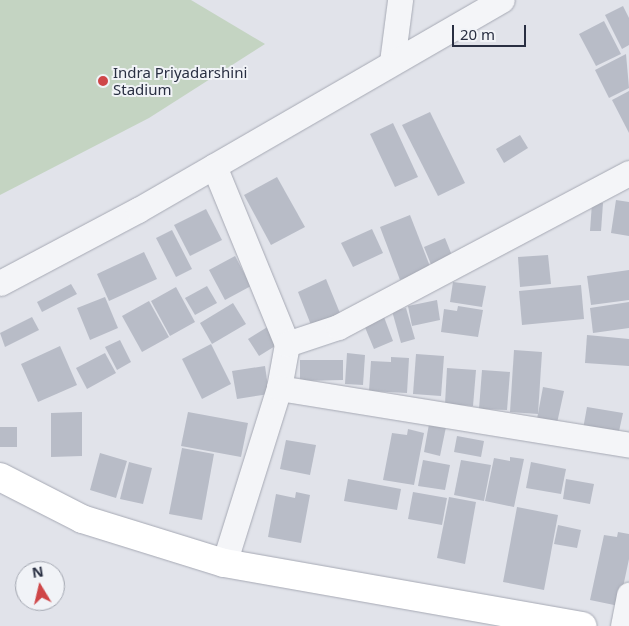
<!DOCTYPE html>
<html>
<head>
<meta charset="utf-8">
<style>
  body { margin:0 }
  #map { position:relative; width:629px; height:626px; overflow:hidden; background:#e1e3ea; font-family:"Noto Sans",sans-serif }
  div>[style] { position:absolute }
  .green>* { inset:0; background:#c4d4c2 }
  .building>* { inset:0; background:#b8bcc7 }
  .roads { filter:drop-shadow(0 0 1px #a6a9b4) drop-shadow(0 0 1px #a6a9b4) }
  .minor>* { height:25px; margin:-12.5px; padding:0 12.5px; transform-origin:12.5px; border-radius:12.5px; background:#f4f5f8 }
  .secondary>* { height:28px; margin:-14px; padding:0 14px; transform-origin:14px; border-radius:14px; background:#fff }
  .dots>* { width:14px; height:14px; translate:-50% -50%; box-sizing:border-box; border:2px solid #f1f3f7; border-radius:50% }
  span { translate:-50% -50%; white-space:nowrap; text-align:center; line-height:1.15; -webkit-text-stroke:4px #f1f3f7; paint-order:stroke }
  .poi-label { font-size:15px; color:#292f42 }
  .left { translate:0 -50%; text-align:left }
  .north { position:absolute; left:15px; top:561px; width:50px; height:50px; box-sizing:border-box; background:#f1f3f7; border:1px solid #a1a5af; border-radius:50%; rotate:351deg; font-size:14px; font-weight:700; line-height:20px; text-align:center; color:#292f42 }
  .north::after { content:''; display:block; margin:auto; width:18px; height:22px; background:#cf4648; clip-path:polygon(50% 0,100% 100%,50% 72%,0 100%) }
  .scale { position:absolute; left:452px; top:25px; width:74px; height:22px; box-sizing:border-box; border:2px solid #292f42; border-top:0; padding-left:6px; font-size:15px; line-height:18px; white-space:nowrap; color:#292f42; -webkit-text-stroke:4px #f1f3f7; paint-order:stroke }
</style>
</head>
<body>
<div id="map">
  <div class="green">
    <div style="clip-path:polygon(0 0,191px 0,265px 44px,149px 118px,0 195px)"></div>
  </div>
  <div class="building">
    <div style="clip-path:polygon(623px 6px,629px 18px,629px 45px,622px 49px,605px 15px)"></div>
    <div style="clip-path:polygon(604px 21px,621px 54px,596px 66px,579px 34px)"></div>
    <div style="clip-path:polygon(626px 54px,629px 88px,609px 98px,595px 70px)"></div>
    <div style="clip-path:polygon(629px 91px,629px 133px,612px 100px)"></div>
    <div style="clip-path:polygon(430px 112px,465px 183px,438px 196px,402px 125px)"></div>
    <div style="clip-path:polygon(393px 123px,418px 177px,395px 187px,370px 134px)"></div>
    <div style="clip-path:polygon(520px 135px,528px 148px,504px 163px,496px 149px)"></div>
    <div style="clip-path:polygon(277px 177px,305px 227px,271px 245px,244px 195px)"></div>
    <div style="clip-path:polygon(616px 200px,629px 202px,629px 236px,611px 233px)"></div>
    <div style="clip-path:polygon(592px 203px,603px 203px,601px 231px,590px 231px)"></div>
    <div style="clip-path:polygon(206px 209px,222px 240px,190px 256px,174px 225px)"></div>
    <div style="clip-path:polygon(410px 215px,431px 269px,400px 280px,380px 227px)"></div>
    <div style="clip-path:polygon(372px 229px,383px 253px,353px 267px,341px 243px)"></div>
    <div style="clip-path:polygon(172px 230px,192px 269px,176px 277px,156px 238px)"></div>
    <div style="clip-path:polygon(445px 238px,453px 258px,432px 267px,424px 247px)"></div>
    <div style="clip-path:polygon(144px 252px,157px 279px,109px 301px,97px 274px)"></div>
    <div style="clip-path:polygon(548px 255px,551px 284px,520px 287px,518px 257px)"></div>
    <div style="clip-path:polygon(235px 256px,251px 286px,225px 300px,209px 270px)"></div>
    <div style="clip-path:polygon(629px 270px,629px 300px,591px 305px,587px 276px)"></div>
    <div style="clip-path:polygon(326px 279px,342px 318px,313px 330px,298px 292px)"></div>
    <div style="clip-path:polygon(453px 282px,486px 286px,482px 307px,450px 302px)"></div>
    <div style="clip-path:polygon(71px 284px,77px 294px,42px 312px,37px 302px)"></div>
    <div style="clip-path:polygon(581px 285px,584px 319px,522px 325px,519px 291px)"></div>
    <div style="clip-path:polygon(207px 286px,217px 303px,195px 315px,185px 298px)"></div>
    <div style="clip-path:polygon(176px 287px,195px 322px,170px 336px,151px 301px)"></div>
    <div style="clip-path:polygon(105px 297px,118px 328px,90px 340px,77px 308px)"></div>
    <div style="clip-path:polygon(437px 300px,440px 320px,412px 326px,408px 306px)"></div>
    <div style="clip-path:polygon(149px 301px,169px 337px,142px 352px,122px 316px)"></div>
    <div style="clip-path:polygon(629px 302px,629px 328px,593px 333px,590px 308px)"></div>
    <div style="clip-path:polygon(233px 303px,246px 324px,212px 344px,200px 323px)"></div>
    <div style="clip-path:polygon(458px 306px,483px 310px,478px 337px,441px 332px,444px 309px,457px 311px)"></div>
    <div style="clip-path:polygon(406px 308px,415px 339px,401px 343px,392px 311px)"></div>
    <div style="clip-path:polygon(32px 317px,39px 330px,5px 347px,0 333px)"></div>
    <div style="clip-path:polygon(384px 317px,393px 341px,374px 349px,364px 325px)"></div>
    <div style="clip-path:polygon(269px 326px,280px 343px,259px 356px,248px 339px)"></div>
    <div style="clip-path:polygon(587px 335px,629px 339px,629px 366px,585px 363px)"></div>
    <div style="clip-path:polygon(120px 340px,131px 362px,117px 370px,105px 347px)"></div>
    <div style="clip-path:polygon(211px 344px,231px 384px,202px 399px,182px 359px)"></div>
    <div style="clip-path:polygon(60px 346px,77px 385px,38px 402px,21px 364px)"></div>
    <div style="clip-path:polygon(514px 350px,542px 352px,538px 414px,510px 412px)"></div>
    <div style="clip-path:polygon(105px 353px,116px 373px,87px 389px,76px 368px)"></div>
    <div style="clip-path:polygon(347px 353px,365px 355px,363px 385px,345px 384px)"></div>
    <div style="clip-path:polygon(416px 354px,444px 356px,441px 396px,413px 394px)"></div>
    <div style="clip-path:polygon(391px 357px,409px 358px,407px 393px,369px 391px,371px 361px,391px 362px)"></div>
    <div style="clip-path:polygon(300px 360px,343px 360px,343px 380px,300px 381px)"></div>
    <div style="clip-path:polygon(265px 366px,269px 394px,237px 399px,232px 371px)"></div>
    <div style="clip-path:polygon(447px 368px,476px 370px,473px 406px,445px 404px)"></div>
    <div style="clip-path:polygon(482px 370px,510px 372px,507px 410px,479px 409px)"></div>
    <div style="clip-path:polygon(543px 387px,564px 391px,557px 423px,537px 419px)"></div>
    <div style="clip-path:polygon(587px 407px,623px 413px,618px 436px,583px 429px)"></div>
    <div style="clip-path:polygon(82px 412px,82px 456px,51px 457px,51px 413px)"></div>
    <div style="clip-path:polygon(188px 412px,248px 423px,241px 457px,181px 446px)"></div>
    <div style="clip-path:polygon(429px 424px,446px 427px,440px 456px,424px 452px)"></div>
    <div style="clip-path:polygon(0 427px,17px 427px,17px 447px,0 447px)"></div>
    <div style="clip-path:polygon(408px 429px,424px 433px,414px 485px,383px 480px,392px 433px,407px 435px)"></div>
    <div style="clip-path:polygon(457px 436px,484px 441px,481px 457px,454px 452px)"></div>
    <div style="clip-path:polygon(286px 440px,316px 445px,310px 475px,280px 469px)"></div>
    <div style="clip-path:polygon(182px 448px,214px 454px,202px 520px,169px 514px)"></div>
    <div style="clip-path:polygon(100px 453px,127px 461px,116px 498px,90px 490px)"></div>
    <div style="clip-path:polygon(510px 457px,524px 459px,514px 507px,485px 501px,494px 458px,510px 461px)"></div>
    <div style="clip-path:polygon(423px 460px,450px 465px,445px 490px,418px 486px)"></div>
    <div style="clip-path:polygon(461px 460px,491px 465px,484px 501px,454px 495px)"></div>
    <div style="clip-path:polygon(129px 462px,152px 468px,143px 504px,120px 499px)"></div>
    <div style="clip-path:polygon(531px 462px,566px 469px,561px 494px,526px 488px)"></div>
    <div style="clip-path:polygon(348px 479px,401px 489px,397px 510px,344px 501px)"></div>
    <div style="clip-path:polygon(566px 479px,594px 484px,590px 504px,563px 499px)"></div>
    <div style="clip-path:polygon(296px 492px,310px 495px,301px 543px,268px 537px,276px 494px,295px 498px)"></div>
    <div style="clip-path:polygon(413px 492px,447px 498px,442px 525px,408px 519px)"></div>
    <div style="clip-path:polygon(449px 497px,476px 502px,465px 564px,437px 558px)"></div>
    <div style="clip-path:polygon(517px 507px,558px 515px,544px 590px,503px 582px)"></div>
    <div style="clip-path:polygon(558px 525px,581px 530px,577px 548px,554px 544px)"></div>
    <div style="clip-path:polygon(618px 532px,629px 534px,629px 559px,619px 606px,590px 600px,604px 535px,617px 537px)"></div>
  </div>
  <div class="roads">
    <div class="minor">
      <div style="left:392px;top:62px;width:63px;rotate:-82.6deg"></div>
      <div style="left:214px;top:166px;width:192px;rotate:67.7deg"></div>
      <div style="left:287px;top:344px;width:45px;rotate:100.3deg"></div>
      <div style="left:279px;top:388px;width:183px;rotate:107.4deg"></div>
      <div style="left:0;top:283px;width:156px;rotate:-27.9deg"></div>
      <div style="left:138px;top:210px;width:420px;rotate:-30deg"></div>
      <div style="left:287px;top:344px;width:54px;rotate:-18.4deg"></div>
      <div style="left:338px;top:327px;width:329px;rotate:-27.9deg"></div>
      <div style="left:279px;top:388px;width:355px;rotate:9.2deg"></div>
      <div style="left:623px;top:626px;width:32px;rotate:-79deg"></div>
    </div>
    <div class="secondary">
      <div style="left:0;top:477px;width:92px;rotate:27.1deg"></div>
      <div style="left:82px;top:519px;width:149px;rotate:17.2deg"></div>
      <div style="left:224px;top:563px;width:364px;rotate:10deg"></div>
    </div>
  </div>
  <div class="dots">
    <div style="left:103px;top:81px;background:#cf4648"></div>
  </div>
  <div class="poi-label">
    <span class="left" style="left:113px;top:81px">Indra Priyadarshini<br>Stadium</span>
  </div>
  <div class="north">N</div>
  <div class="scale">20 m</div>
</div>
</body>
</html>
